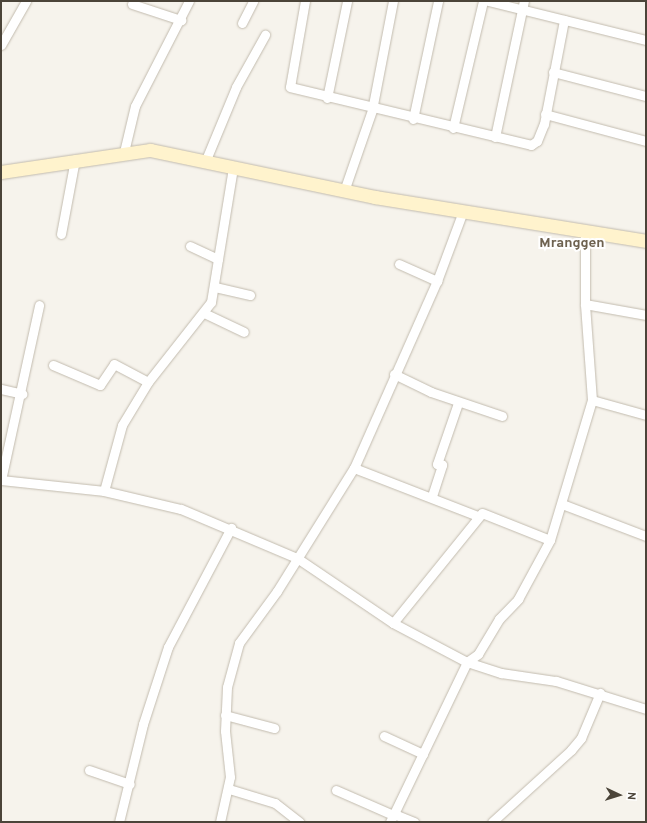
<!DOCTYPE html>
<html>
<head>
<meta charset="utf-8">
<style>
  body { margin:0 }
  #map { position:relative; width:647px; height:823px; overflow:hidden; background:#f6f3ec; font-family:Overpass,sans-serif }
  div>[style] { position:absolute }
  .roads { filter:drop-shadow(0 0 1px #c2bbae) drop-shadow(0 0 1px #c2bbae) }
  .minor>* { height:9px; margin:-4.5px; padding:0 4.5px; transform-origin:4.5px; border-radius:4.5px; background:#fff }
  .secondary>* { height:13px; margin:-6.5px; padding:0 6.5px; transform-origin:6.5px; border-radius:6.5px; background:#fff3cd }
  span { translate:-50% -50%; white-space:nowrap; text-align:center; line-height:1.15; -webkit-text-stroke:4px #fff; paint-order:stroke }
  .quarter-label { font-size:14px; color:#6e6250; font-weight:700 }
  .frame { position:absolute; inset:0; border:2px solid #4b4439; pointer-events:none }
  .north { position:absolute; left:599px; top:775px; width:40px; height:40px; -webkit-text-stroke:3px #fff; paint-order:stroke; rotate:94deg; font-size:11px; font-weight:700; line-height:16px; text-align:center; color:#4b4439 }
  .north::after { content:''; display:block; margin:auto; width:14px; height:18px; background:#4b4439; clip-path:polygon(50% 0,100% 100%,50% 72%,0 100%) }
</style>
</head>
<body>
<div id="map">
  <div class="roads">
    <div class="minor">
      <div style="left:305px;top:1px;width:87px;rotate:99.9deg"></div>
      <div style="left:290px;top:87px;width:248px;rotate:13.5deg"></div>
      <div style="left:531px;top:145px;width:7px;rotate:-34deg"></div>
      <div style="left:537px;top:141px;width:18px;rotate:-68deg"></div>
      <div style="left:544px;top:124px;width:106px;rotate:-79.1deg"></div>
      <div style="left:488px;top:1px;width:163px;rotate:13.9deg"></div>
      <div style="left:132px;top:4px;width:52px;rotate:18.1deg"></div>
      <div style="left:242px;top:23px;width:25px;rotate:-63deg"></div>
      <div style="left:1px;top:45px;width:51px;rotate:-60.4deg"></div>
      <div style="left:553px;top:72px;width:96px;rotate:14.5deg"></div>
      <div style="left:327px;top:98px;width:99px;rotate:-78.3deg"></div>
      <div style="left:545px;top:114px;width:105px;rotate:15deg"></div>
      <div style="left:413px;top:119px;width:121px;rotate:-78deg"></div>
      <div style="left:453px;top:128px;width:130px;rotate:-76.7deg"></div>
      <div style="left:495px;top:137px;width:139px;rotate:-78deg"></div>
      <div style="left:124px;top:152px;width:47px;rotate:-76.6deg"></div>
      <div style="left:135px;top:106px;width:118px;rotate:-62.8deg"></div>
      <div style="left:205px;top:162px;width:81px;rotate:-67.5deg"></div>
      <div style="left:236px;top:87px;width:60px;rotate:-60.9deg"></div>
      <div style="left:344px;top:191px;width:86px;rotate:-70.9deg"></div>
      <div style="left:372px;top:110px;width:111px;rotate:-79.1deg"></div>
      <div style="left:61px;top:234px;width:76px;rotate:-79.4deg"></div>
      <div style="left:190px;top:246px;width:31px;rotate:25deg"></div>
      <div style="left:399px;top:264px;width:42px;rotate:24.1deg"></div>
      <div style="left:215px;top:287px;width:36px;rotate:13deg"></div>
      <div style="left:585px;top:304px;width:62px;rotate:10.2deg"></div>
      <div style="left:204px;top:313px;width:44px;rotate:25.4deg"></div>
      <div style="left:53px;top:365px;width:51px;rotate:23.1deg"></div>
      <div style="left:100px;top:385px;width:25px;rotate:-56deg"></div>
      <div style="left:114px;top:364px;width:38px;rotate:28deg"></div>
      <div style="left:394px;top:374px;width:41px;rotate:25.9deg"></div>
      <div style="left:431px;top:392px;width:75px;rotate:18.7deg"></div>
      <div style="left:1px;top:389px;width:22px;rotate:13deg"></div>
      <div style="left:592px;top:400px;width:56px;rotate:15.5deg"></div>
      <div style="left:354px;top:468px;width:133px;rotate:21.2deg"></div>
      <div style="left:1px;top:480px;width:104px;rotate:6.1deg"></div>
      <div style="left:104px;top:491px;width:79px;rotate:13.2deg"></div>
      <div style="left:181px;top:509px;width:126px;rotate:22.9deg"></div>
      <div style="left:297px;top:558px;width:116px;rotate:34.1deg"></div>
      <div style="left:393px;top:623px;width:84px;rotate:27.8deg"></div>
      <div style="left:467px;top:662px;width:36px;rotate:18deg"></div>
      <div style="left:501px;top:673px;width:56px;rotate:8.3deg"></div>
      <div style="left:556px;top:681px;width:94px;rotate:17.3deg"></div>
      <div style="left:1px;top:480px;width:179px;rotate:-77.7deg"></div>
      <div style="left:104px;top:491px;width:68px;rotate:-74.7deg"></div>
      <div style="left:122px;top:425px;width:50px;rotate:-58.8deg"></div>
      <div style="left:148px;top:382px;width:102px;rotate:-51.8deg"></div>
      <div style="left:211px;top:302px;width:136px;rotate:-80.7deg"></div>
      <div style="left:432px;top:496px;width:33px;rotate:-72deg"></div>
      <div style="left:442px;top:465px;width:5px;rotate:-169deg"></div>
      <div style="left:437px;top:464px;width:65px;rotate:-71deg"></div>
      <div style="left:562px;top:504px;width:90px;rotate:20.9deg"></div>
      <div style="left:393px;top:623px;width:141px;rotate:-51deg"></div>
      <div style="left:482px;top:513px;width:73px;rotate:21.7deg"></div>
      <div style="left:225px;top:715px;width:51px;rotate:14.9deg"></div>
      <div style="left:384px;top:736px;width:43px;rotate:24.8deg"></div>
      <div style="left:89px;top:770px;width:43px;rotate:18.9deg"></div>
      <div style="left:229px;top:789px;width:48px;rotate:16.9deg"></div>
      <div style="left:275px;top:803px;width:31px;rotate:38deg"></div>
      <div style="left:336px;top:790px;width:62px;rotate:23.7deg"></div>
      <div style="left:394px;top:814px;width:22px;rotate:22deg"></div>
      <div style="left:119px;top:822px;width:101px;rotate:-76.2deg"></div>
      <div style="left:143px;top:724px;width:81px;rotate:-72deg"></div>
      <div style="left:168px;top:647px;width:135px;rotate:-62.1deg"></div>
      <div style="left:220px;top:822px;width:46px;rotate:-77.5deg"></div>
      <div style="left:230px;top:777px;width:46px;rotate:-96.2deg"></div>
      <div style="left:225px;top:731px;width:44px;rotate:-87.4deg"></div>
      <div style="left:227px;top:687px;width:46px;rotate:-74.7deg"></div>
      <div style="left:239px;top:643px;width:64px;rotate:-53.8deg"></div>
      <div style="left:277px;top:591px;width:145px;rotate:-58deg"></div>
      <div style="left:354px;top:468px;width:205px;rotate:-66.1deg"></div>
      <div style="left:437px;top:281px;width:75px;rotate:-69.6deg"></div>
      <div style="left:390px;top:822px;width:178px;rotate:-64.3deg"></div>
      <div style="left:467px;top:662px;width:14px;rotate:-36deg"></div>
      <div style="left:478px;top:654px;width:41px;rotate:-59deg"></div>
      <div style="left:499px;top:619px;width:28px;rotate:-46deg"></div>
      <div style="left:518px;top:599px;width:67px;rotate:-61.5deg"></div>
      <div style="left:550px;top:540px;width:146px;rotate:-73.3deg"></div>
      <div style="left:592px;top:400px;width:96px;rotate:-94.2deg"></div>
      <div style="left:585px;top:304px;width:74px;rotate:-90deg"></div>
      <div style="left:492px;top:822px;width:107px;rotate:-42.3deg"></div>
      <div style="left:571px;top:750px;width:16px;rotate:-50deg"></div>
      <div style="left:581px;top:738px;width:49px;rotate:-67.1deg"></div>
    </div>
    <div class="secondary">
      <div style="left:1px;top:172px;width:151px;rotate:-8.4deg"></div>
      <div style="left:150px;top:150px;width:230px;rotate:11.8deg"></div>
      <div style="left:375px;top:197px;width:275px;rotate:9.2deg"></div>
    </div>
  </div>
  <div class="quarter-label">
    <span style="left:572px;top:244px">Mranggen</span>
  </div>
  <div class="frame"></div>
  <div class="north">N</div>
</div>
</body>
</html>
